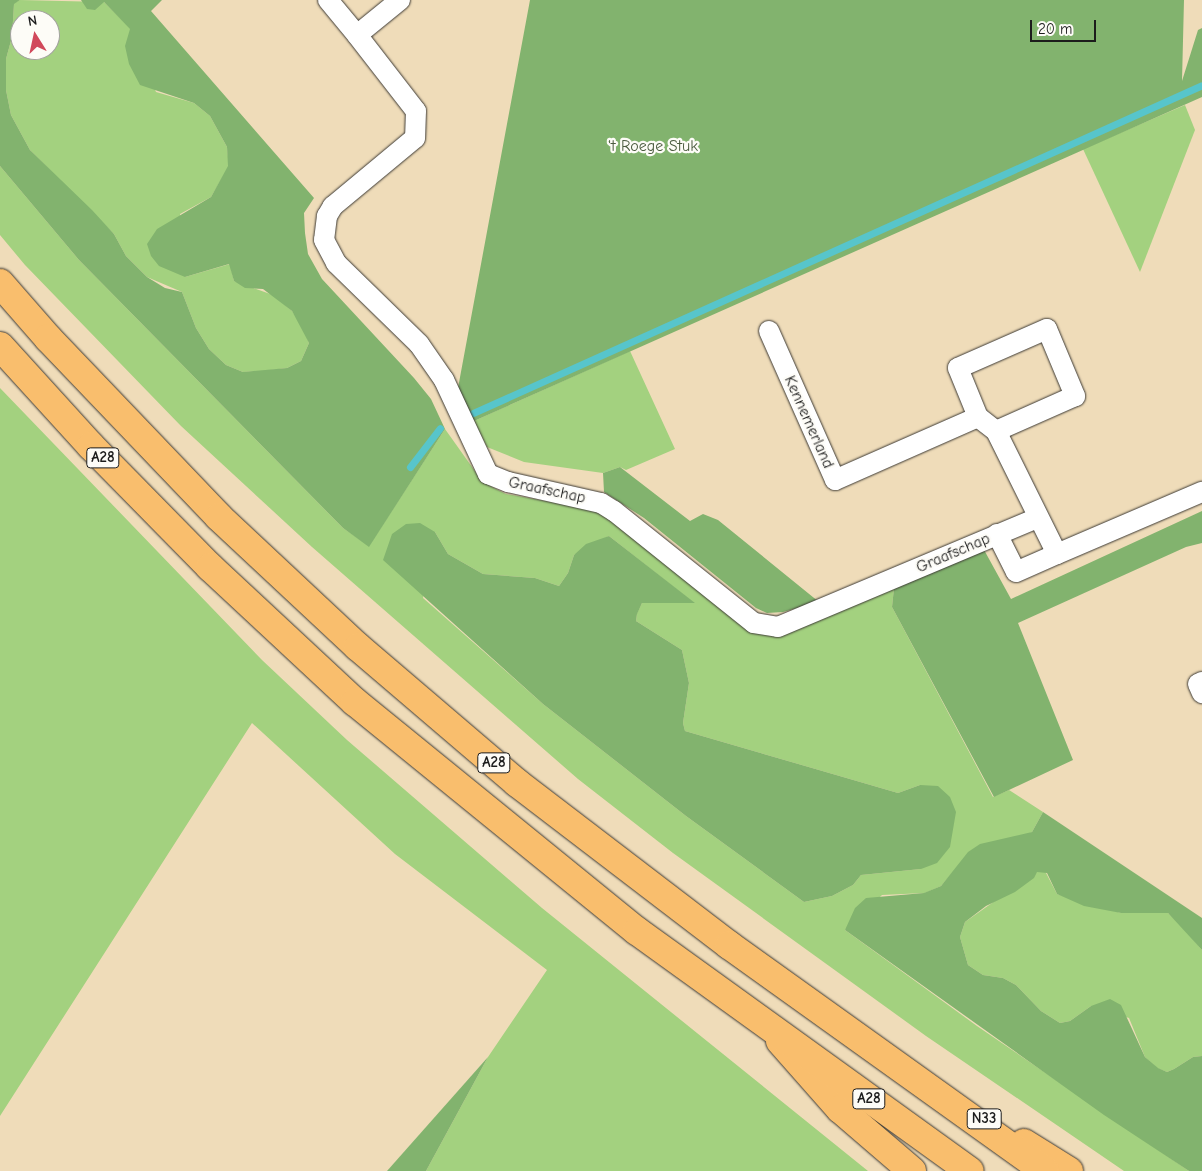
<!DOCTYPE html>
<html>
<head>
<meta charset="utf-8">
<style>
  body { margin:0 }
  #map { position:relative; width:1202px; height:1171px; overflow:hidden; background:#efdcb9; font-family:"Comic Neue",sans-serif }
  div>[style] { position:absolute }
  .green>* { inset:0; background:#a3d17f }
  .forest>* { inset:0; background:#82b36e }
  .stream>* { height:7px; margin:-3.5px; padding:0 3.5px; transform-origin:3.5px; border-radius:3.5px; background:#57c5cb }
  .roads { filter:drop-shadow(0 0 1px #3c3934) drop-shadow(0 0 1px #3c3934) }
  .minor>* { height:20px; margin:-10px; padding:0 10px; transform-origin:10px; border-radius:10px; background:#fff }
  .trunk>* { height:28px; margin:-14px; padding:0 14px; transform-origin:14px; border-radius:14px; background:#f9be6d }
  .motorway>* { height:28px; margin:-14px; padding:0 14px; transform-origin:14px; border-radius:14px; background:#f9be6d }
  span { translate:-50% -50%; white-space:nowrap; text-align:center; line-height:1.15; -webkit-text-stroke:4.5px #fdfcf7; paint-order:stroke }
  .shield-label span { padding:1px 4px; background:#fdfcf7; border:1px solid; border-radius:4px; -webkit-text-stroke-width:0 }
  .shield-label { font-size:15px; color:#1c1c1c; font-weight:700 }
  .park-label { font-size:16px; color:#4b5b3f }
  .street-label { font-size:16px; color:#1c1c1c }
  .north { position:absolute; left:10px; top:10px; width:50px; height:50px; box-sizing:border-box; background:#fdfcf7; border:1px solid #a3a29f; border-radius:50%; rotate:350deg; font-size:14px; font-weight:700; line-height:20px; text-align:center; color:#1c1c1c }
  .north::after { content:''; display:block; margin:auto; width:18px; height:22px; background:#d1495b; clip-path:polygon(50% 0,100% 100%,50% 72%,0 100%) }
  .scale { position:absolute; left:1030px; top:20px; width:66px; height:22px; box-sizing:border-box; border:2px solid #1c1c1c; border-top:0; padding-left:6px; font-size:15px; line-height:18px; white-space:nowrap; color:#1c1c1c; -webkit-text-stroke:4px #fdfcf7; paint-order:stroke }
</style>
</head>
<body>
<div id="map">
  <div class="green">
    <div style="clip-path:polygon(evenodd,20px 0,104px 2px,131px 29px,156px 92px,194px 103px,210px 116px,227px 147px,229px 166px,211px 197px,180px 214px,185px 277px,230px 264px,234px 281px,273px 295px,292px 311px,303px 327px,309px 343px,301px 361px,287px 368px,263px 371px,243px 372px,226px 365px,209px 349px,196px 328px,182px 292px,147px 277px,126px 256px,114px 234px,30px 150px,11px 115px,6px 90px,6px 59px,12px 37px,14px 3px,20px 0,20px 20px,50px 20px,50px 50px,20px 50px,20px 20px)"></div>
    <div style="clip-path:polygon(1185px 105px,1195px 130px,1140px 272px,1083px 149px)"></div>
    <div style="clip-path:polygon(evenodd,0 166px,79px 260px,343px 528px,369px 546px,445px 429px,477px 474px,492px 487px,506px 494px,596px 510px,787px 632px,894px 588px,892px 607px,993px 797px,1009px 790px,1043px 812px,1032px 832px,952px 873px,941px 886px,925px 893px,882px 895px,845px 930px,977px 1026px,1189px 1171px,1124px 1171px,926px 1036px,673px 853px,578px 779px,312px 547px,181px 426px,25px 265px,0 235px,0 166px,435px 532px,448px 554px,483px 574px,535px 578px,559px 586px,568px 573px,574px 555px,609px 536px,694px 603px,642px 603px,637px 613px,636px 621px,682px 650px,689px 683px,683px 723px,685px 731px,898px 793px,920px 785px,921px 869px,861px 875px,853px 885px,832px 896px,804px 902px,686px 816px,543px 704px,423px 598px,435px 532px)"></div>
    <div style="clip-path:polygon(630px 351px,675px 449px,626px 470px,620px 467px,603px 473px,524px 462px,487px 447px,474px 421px)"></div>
    <div style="clip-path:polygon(0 388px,262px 660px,347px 740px,542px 908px,868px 1171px,426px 1171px,488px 1057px,547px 970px,395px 854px,252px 723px,0 1116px)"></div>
    <div style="clip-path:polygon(1045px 871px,1057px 894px,1121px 913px,1168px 913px,1180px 924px,1202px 950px,1202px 1056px,1193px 1057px,1174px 1069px,1167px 1072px,1157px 1068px,1145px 1057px,1129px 1018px,1091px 1006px,1070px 1021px,1060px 1023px,1041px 1011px,1016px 985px,1003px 978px,983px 975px,968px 965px,960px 937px,965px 922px,1036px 872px)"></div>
  </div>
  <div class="forest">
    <div style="clip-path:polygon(0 0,20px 0,14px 4px,12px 37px,6px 59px,6px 90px,11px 115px,30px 150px,92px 210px,114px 234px,126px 256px,147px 277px,165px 288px,182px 292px,196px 328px,209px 349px,226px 365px,243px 372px,287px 368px,301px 361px,309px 343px,292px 311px,263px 289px,245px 288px,234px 281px,229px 264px,185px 277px,159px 266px,151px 256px,147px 244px,157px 229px,211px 197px,228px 166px,227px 147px,210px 116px,194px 103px,140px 85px,129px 64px,125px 46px,130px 29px,104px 2px,95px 10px,87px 9px,81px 0,162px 0,151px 11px,314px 198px,304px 213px,305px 233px,308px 254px,322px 279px,414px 378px,431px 399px,445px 429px,369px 547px,343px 528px,79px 260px,0 166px)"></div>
    <div style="clip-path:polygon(530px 0,1184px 0,1182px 81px,1198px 30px,1202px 28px,1202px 97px,474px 421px,458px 388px)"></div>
    <div style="clip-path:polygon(620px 467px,690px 521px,703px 514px,718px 520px,819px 602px,783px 612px,767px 613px,756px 608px,644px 518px,604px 492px,603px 473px)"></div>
    <div style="clip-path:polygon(1202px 511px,1202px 543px,1186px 547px,1018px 623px,1073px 760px,994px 797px,892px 607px,894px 588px,983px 548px,1011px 599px)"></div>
    <div style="clip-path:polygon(420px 523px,435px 532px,448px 554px,483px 574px,535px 578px,559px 586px,568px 573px,574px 555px,586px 544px,609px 536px,695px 603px,642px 603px,637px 614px,636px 621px,682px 650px,689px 683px,683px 723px,685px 731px,898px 793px,920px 785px,938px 786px,950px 797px,956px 812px,950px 847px,937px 863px,921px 869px,861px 875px,853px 885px,832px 896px,804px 902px,686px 816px,543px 704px,383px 560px,392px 534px,406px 524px)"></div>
    <div style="clip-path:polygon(1043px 812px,1202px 918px,1202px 950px,1168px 913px,1121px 913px,1084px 906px,1057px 894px,1047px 873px,1037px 872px,1034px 878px,1015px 892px,986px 906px,965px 922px,960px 937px,968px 965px,983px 975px,1003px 978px,1016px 985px,1041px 1011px,1060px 1023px,1070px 1021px,1091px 1006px,1110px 999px,1121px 1005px,1145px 1057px,1158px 1068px,1167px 1072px,1174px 1069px,1193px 1057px,1202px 1056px,1202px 1171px,1189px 1171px,1104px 1115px,845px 930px,855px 908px,866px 898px,924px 893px,941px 886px,968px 852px,980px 844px,1032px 832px)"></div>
    <div style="clip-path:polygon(488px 1057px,426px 1171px,387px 1171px)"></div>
  </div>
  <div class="stream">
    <div style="left:473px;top:413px;width:799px;rotate:-24.22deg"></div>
    <div style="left:410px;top:467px;width:49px;rotate:-52.4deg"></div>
  </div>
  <div class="roads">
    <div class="minor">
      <div style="left:328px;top:0;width:45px;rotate:50.4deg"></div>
      <div style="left:400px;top:0;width:55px;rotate:140.9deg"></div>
      <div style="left:357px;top:35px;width:96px;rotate:52.2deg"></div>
      <div style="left:416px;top:111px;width:27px;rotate:92deg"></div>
      <div style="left:415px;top:138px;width:107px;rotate:140.3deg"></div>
      <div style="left:333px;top:206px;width:12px;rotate:121deg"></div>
      <div style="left:327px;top:216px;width:24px;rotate:97deg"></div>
      <div style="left:324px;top:240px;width:26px;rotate:62deg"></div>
      <div style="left:336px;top:263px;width:116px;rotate:44.3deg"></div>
      <div style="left:419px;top:344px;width:44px;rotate:55.2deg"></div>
      <div style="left:444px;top:380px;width:104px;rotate:64.9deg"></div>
      <div style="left:488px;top:474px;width:22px;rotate:22deg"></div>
      <div style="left:508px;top:482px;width:95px;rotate:12.7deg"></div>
      <div style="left:601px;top:503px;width:15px;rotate:32deg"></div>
      <div style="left:614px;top:511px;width:179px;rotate:38.7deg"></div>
      <div style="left:754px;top:623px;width:24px;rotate:9deg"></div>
      <div style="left:778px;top:627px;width:281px;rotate:-22.8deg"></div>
      <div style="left:769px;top:331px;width:163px;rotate:66.1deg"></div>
      <div style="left:835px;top:480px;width:156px;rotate:-23.8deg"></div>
      <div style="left:978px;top:417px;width:23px;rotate:38deg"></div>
      <div style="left:996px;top:431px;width:137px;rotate:63.6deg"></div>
      <div style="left:1057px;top:554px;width:158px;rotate:-23.2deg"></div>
      <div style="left:978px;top:417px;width:53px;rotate:-112.2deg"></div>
      <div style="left:958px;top:368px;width:97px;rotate:-23.7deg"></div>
      <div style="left:1047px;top:329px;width:73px;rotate:67.3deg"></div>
      <div style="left:1075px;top:396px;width:86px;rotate:156.1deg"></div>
      <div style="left:997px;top:534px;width:42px;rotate:63.4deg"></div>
      <div style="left:1016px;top:572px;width:45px;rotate:-23.7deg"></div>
      <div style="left:1202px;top:682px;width:4px;rotate:153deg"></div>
      <div style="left:1198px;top:684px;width:10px;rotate:66deg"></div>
    </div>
    <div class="trunk">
      <div style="left:780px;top:1041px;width:91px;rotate:48.6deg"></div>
      <div style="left:840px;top:1109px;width:95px;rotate:40.7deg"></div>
      <div style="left:1024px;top:1143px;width:53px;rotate:31.9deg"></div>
    </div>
    <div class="motorway">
      <div style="left:0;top:283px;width:73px;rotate:48.9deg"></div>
      <div style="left:48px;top:338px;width:248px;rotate:46.3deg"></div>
      <div style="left:219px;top:517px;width:190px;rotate:43.1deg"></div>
      <div style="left:358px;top:647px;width:209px;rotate:40.5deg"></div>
      <div style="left:517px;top:783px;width:267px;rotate:37.4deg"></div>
      <div style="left:729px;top:945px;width:388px;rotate:35.6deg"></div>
      <div style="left:0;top:346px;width:135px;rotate:47.7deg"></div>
      <div style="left:91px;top:446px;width:170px;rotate:45.5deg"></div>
      <div style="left:210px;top:567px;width:198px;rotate:43deg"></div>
      <div style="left:355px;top:702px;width:363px;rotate:39.1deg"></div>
      <div style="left:637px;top:931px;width:410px;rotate:35.8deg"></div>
    </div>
  </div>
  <div class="shield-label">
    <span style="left:103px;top:458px">A28</span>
    <span style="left:494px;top:763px">A28</span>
    <span style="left:869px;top:1099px">A28</span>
    <span style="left:984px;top:1119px">N33</span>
  </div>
  <div class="park-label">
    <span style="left:653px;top:146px">'t Roege Stuk</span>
  </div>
  <div class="street-label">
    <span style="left:809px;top:422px;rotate:66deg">Kennemerland</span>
    <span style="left:547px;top:490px;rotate:12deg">Graafschap</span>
    <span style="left:953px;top:553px;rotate:-23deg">Graafschap</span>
  </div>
  <div class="north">N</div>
  <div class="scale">20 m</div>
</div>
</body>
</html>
